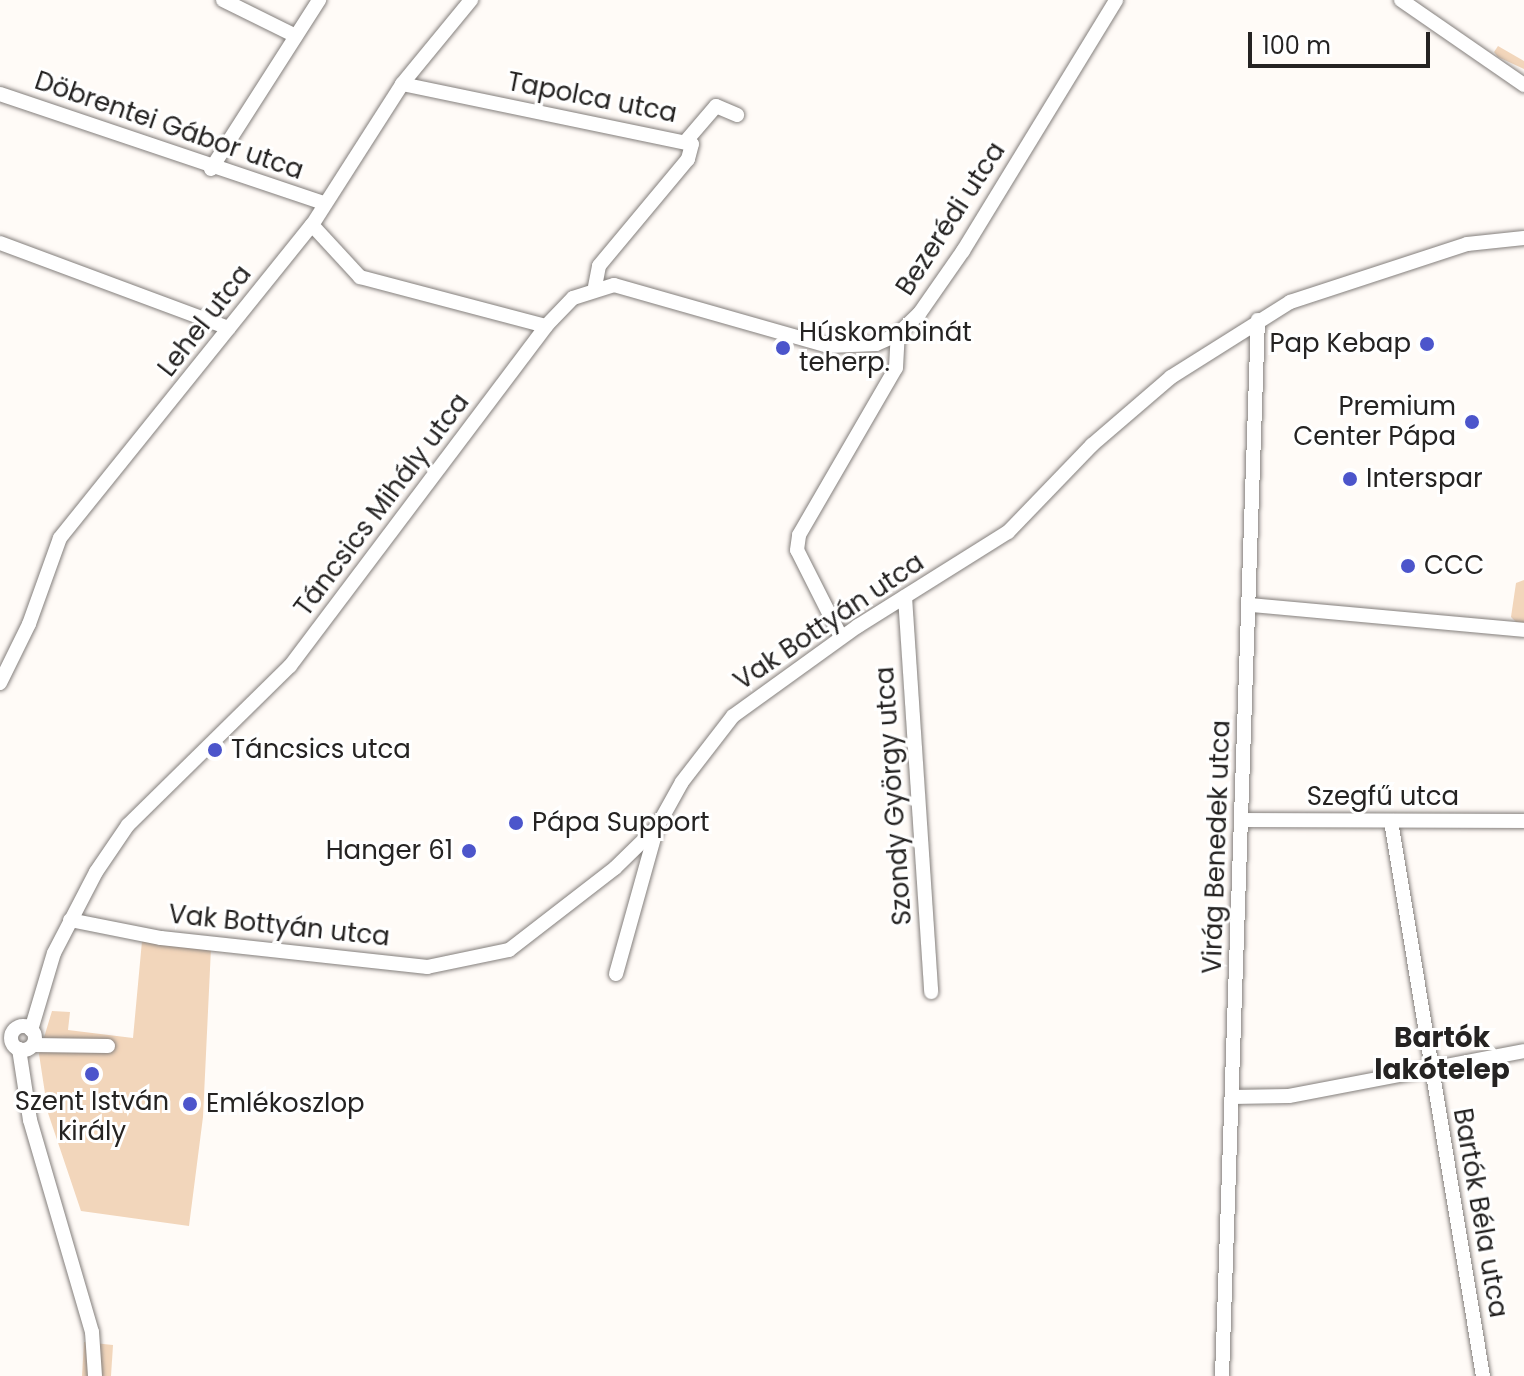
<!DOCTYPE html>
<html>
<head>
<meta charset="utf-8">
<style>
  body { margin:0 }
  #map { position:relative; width:1524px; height:1376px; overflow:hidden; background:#fffbf7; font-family:Poppins,sans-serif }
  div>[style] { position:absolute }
  .green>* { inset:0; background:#f2d6bb }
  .roads { filter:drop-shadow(0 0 2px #847f7c) drop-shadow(0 0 2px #847f7c) }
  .minor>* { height:14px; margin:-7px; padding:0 7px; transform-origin:7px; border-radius:7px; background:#fff }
  .minor>.ring { margin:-7px; padding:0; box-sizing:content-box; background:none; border:14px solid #fff; border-radius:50% }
  .dots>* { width:22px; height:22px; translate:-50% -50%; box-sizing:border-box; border:4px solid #fff; border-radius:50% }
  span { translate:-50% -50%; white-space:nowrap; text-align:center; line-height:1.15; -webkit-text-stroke:6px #fff; paint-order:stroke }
  .street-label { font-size:26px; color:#252322 }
  .poi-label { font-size:26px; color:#252322 }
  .left { translate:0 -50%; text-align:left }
  .right { translate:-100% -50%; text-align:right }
  .neighbourhood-label { font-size:28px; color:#252322; font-weight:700 }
  .scale { position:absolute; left:1248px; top:32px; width:182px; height:36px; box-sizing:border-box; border:4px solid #252322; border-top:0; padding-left:10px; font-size:24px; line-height:28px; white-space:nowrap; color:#252322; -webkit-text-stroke:6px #fff; paint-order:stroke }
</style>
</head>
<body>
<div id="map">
  <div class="green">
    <div style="clip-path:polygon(1498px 46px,1524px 61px,1524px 69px,1498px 57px,1494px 52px)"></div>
    <div style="clip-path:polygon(1524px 580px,1524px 623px,1516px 622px,1511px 617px,1516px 583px)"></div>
    <div style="clip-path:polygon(142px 941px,211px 948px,203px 1117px,189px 1226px,81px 1211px,48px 1113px,39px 1054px,52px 1011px,70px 1012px,68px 1030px,133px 1038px)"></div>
    <div style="clip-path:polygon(84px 1342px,113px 1345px,111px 1376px,82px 1376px)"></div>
  </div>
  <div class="roads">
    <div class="minor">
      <div style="left:223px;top:0;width:81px;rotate:26.3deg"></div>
      <div style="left:1401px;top:0;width:150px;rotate:34.6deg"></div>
      <div style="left:402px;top:84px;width:296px;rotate:11.7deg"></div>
      <div style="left:692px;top:144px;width:16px;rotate:105deg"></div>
      <div style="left:688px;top:159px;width:139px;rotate:129.8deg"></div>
      <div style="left:599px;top:266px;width:21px;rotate:101deg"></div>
      <div style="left:0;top:94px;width:341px;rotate:18.6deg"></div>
      <div style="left:686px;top:141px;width:46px;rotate:-49.4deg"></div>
      <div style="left:716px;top:106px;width:23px;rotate:23deg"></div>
      <div style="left:211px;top:169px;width:201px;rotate:-57.4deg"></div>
      <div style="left:312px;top:225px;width:71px;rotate:47.3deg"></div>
      <div style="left:360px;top:277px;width:192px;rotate:14.8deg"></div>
      <div style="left:0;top:243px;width:244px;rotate:20.4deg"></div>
      <div style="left:905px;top:597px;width:396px;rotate:86.2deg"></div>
      <div style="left:1251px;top:605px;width:274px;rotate:5.2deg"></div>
      <div style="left:841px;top:637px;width:97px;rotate:-116.8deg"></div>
      <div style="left:797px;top:550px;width:15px;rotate:-82deg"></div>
      <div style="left:799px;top:535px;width:193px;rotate:-59.9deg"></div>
      <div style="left:896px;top:368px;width:34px;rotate:-87deg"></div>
      <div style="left:0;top:683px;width:66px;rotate:-63.8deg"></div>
      <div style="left:29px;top:624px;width:91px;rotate:-70.2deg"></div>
      <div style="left:60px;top:538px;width:402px;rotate:-51.2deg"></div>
      <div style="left:312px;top:225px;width:167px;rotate:-57.4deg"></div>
      <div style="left:402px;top:84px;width:109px;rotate:-50.6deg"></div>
      <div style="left:1242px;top:820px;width:282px;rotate:0.2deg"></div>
      <div style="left:1391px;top:821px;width:563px;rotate:80.59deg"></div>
      <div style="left:70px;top:920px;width:93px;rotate:11.2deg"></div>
      <div style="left:161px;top:938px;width:268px;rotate:6.2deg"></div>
      <div style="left:427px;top:967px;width:84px;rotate:-11.7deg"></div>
      <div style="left:509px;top:950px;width:134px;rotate:-37.7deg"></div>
      <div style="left:615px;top:868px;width:59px;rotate:-44.3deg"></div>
      <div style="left:657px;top:827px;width:51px;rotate:-60.9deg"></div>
      <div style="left:682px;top:782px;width:83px;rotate:-52.3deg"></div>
      <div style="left:733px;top:716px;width:154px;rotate:-35.8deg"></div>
      <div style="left:858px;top:626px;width:177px;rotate:-32.1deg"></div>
      <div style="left:1008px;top:532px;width:121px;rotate:-46deg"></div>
      <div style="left:1092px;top:445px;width:104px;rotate:-40.7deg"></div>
      <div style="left:1171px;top:377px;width:141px;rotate:-32.2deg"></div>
      <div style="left:1290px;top:302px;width:186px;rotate:-18.1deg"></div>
      <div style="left:1467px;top:244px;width:57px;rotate:-6deg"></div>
      <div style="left:616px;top:974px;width:153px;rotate:-74.4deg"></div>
      <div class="ring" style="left:11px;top:1026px;width:10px;height:10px"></div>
      <div style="left:31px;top:1030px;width:80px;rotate:-73.4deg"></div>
      <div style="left:54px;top:953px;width:91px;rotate:-62.6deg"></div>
      <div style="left:96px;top:872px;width:57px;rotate:-55.8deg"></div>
      <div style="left:128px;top:825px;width:227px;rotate:-44.5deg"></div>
      <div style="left:290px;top:666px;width:426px;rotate:-53deg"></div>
      <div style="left:546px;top:326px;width:39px;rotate:-46deg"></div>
      <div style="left:573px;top:298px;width:43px;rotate:-17.6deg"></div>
      <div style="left:614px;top:285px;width:223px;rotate:15.9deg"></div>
      <div style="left:828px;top:346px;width:48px;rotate:-2.4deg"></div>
      <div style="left:876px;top:344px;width:24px;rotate:-24deg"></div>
      <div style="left:898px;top:334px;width:29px;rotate:-44deg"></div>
      <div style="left:919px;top:314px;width:77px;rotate:-55.1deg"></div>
      <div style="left:963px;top:251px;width:294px;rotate:-58.6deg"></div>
      <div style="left:33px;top:1045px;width:75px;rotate:0.8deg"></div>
      <div style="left:19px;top:1049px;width:72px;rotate:81.2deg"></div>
      <div style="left:30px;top:1120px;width:221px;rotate:73.7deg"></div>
      <div style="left:92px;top:1332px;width:44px;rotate:86.1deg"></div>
      <div style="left:1232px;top:1097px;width:57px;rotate:-1deg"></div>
      <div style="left:1289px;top:1096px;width:239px;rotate:-10.8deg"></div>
      <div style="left:1222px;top:1376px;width:1057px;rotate:-88.05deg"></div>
    </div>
  </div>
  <div class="dots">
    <div style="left:1427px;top:344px;background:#4c55cb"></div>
    <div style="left:783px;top:348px;background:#4c55cb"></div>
    <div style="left:1472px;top:422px;background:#4c55cb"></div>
    <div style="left:1350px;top:479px;background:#4c55cb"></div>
    <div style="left:1408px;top:566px;background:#4c55cb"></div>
    <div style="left:215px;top:750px;background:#4c55cb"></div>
    <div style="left:516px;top:823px;background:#4c55cb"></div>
    <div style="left:469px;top:851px;background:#4c55cb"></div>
    <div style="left:92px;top:1074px;background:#4c55cb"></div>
    <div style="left:190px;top:1104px;background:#4c55cb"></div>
  </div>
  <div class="street-label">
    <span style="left:592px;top:98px;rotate:11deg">Tapolca utca</span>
    <span style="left:169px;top:126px;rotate:19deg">Döbrentei Gábor utca</span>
    <span style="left:951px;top:219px;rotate:-57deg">Bezerédi utca</span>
    <span style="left:205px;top:321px;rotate:-52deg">Lehel utca</span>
    <span style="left:382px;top:505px;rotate:-53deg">Táncsics Mihály utca</span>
    <span style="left:829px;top:622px;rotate:-34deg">Vak Bottyán utca</span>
    <span style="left:894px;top:796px;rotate:-94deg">Szondy György utca</span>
    <span style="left:1383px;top:797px">Szegfű utca</span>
    <span style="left:1217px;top:847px;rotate:-88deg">Virág Benedek utca</span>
    <span style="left:279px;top:926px;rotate:6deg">Vak Bottyán utca</span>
    <span style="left:1480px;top:1213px;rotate:80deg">Bartók Béla utca</span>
  </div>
  <div class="poi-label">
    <span class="left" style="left:799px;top:348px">Húskombinát<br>teherp.</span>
    <span class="right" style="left:1411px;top:344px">Pap Kebap</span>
    <span class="right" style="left:1456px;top:422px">Premium<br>Center Pápa</span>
    <span class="left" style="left:1366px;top:479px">Interspar</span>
    <span class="left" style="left:1424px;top:566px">CCC</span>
    <span class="left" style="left:231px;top:750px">Táncsics utca</span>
    <span class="left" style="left:532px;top:823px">Pápa Support</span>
    <span class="right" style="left:453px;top:851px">Hanger 61</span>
    <span style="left:92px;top:1117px">Szent István<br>király</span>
    <span class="left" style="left:206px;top:1104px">Emlékoszlop</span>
  </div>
  <div class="neighbourhood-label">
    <span style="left:1442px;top:1054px">Bartók<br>lakótelep</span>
  </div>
  <div class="scale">100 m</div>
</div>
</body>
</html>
